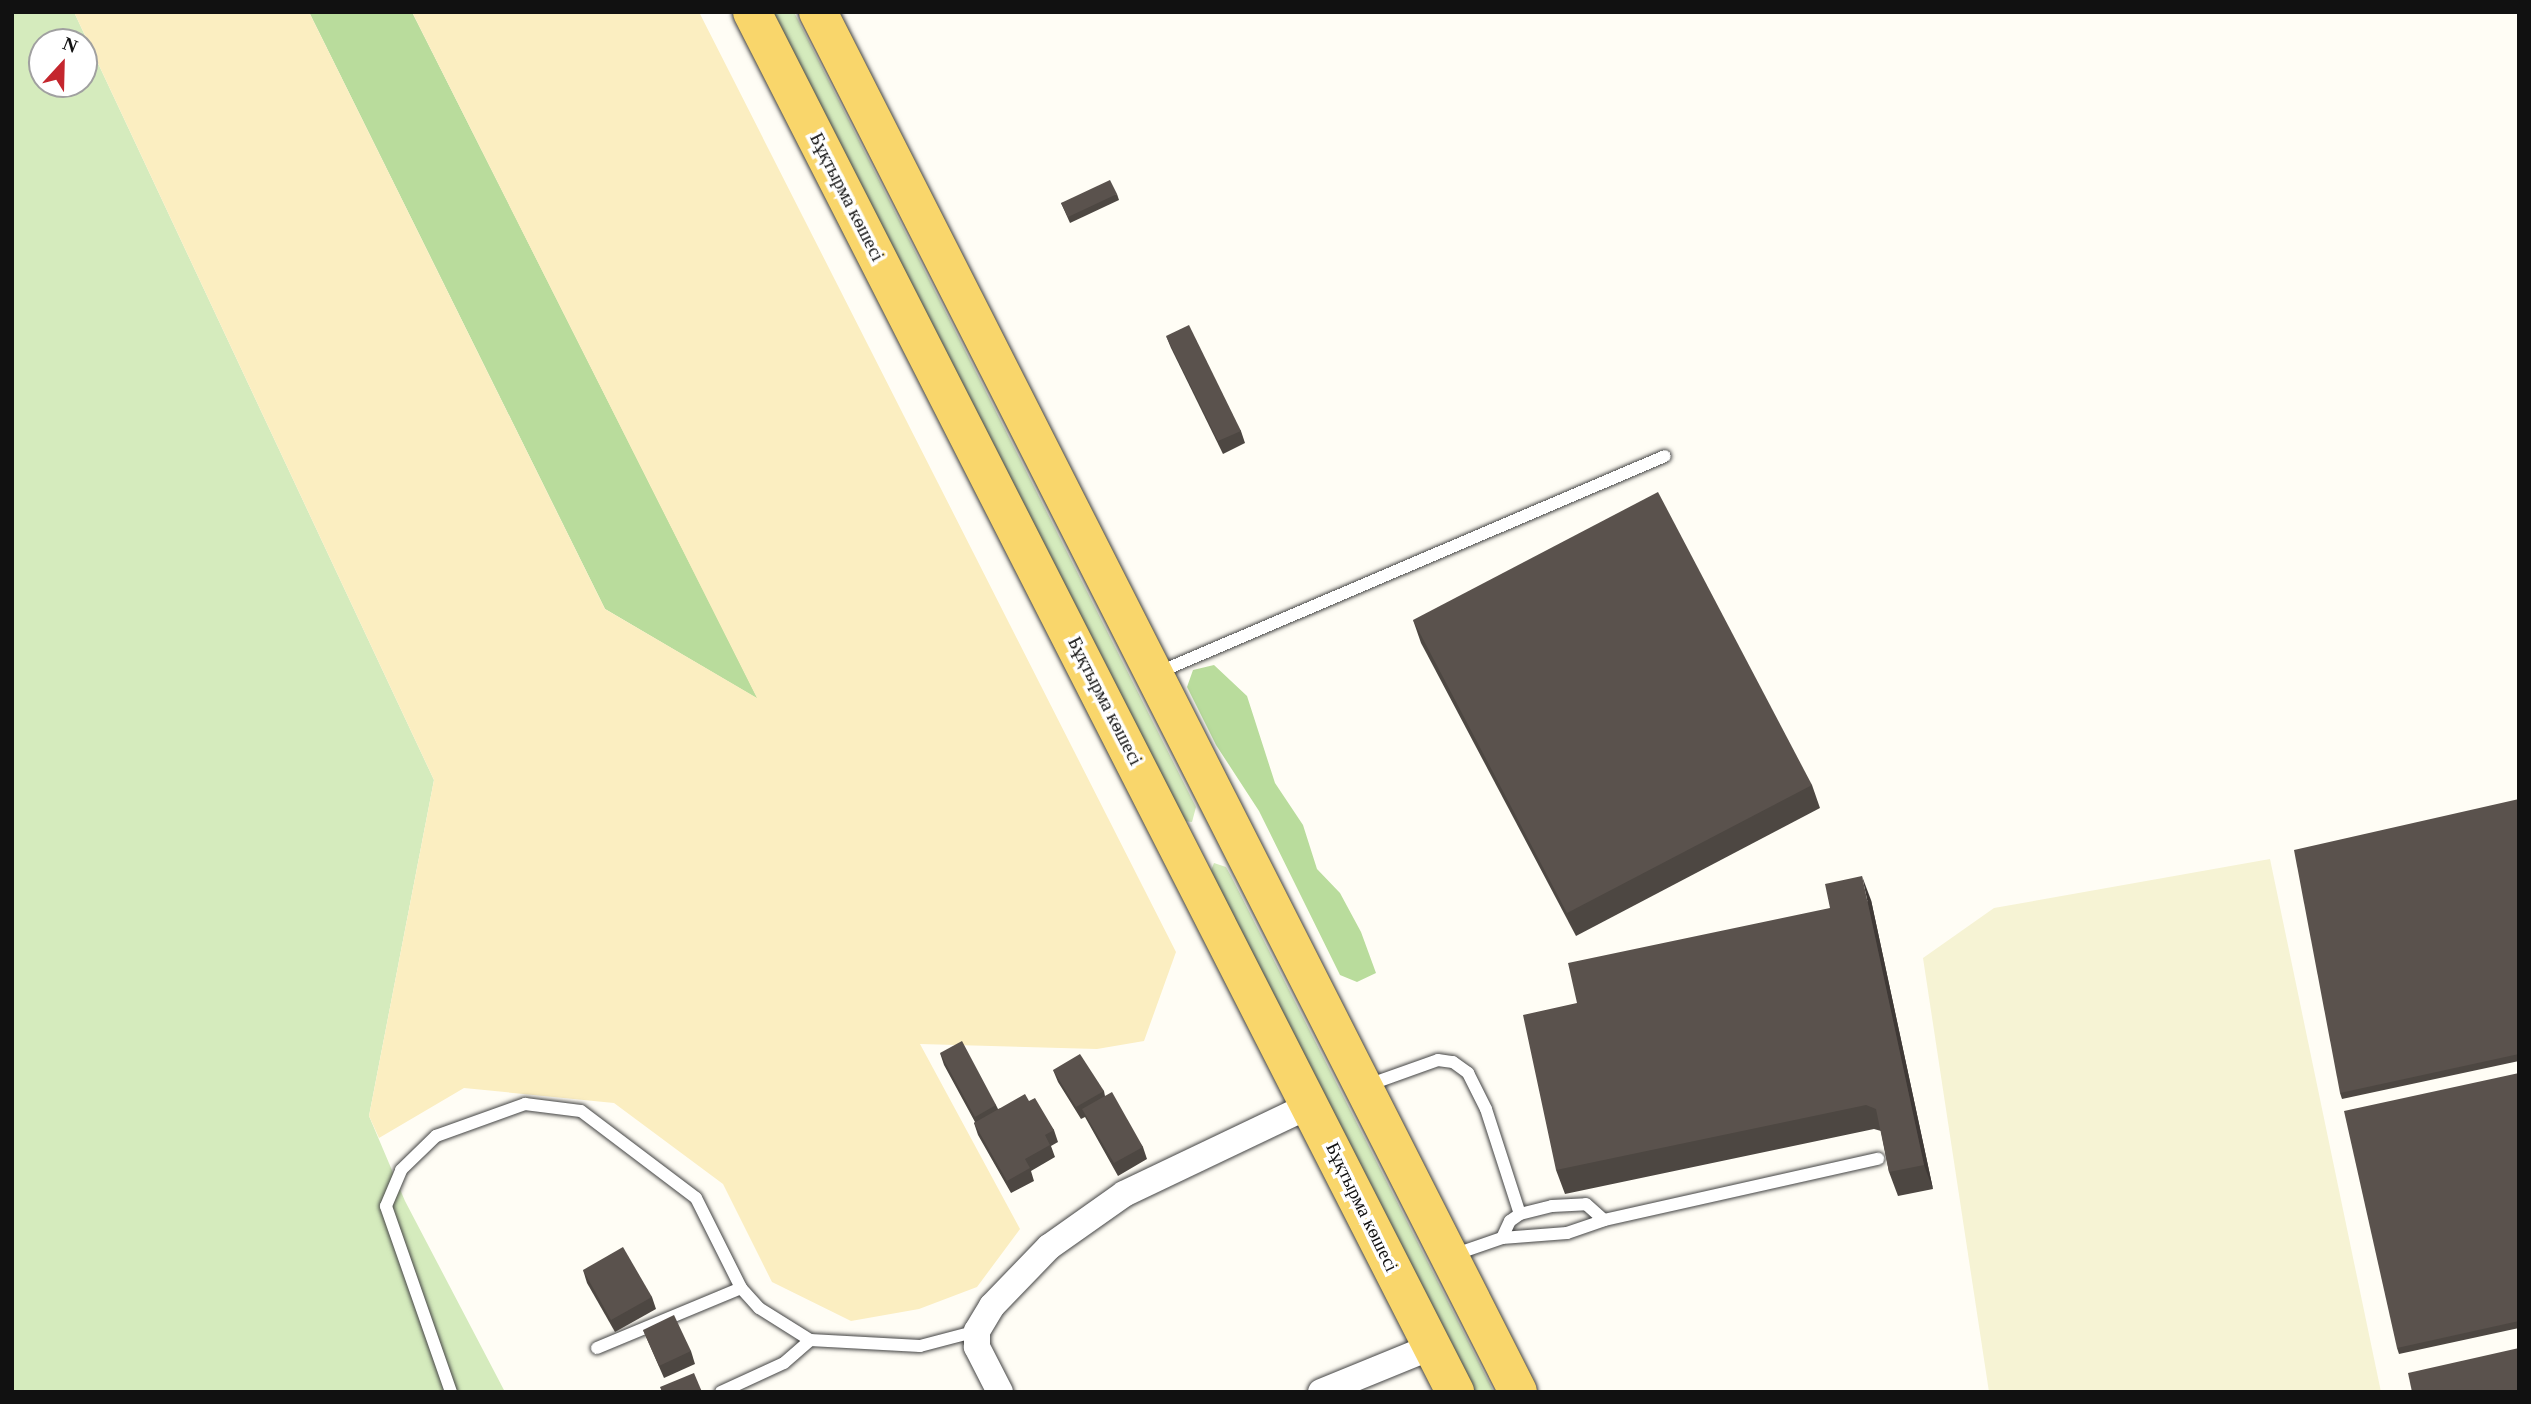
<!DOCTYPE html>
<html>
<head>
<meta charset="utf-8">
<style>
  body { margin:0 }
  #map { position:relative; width:2531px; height:1404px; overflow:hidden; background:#fffdf5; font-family:"Times New Roman",serif }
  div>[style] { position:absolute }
  .farmland>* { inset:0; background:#f6f3d4 }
  .green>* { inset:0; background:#d5ebbd }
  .forest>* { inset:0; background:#b9dc9c }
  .sand>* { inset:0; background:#fbeec1 }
  .roads { filter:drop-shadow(0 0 2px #444) drop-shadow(0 0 2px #444) }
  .lane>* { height:12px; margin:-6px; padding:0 6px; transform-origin:6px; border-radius:6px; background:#fff }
  .street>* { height:26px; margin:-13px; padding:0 13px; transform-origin:13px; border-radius:13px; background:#fff }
  .primary>* { height:38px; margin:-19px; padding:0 19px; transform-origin:19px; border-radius:19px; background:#f9d66b }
  .wall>* { inset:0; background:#4d4742 }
  .shaded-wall>* { inset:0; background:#3f3936 }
  .building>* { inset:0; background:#5a524d }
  span { translate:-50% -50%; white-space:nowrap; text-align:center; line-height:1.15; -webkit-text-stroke:7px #fff; paint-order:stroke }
  .street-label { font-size:19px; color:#111 }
  .frame { position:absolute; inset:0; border:14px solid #111; pointer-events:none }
  .north { position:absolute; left:28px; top:28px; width:70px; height:70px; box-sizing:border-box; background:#fff; border:2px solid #a0a0a0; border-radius:50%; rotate:22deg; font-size:19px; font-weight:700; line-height:28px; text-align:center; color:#111 }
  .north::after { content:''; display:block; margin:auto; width:24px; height:32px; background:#c4262e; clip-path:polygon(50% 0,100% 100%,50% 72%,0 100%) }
</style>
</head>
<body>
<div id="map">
  <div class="farmland">
    <div style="clip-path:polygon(2270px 859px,2381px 1392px,1989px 1392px,1923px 958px,1994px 908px)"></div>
  </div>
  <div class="green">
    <div style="clip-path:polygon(evenodd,12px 12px,74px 12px,434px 780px,369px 1116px,405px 1201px,505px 1392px,12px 1392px,12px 12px,42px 42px,84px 42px,84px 84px,42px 84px,42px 42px)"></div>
    <div style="clip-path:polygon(771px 12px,794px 12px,1196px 807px,1192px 822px,1184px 821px)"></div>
    <div style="clip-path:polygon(1214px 863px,1226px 867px,1231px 876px,1494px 1392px,1472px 1392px,1210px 873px)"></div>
  </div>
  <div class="forest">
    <div style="clip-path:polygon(309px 12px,412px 12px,758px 699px,605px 609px)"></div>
    <div style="clip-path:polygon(1214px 665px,1247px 696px,1275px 783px,1303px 825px,1317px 869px,1340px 893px,1361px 932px,1376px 973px,1357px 982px,1340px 975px,1259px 811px,1216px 745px,1187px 687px,1193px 670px)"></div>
  </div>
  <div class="sand">
    <div style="clip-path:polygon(74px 12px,309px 12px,605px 609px,757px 698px,412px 12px,699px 12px,1176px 952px,1144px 1041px,1097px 1049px,920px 1044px,1020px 1229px,977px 1287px,919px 1309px,851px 1321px,772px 1282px,723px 1184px,614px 1103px,464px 1088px,379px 1138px,369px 1116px,434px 780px)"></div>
  </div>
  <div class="roads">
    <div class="lane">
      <div style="left:1157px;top:673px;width:552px;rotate:-23.13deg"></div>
      <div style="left:1368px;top:1085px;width:74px;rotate:-19.7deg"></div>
      <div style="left:1438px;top:1060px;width:15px;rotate:8deg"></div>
      <div style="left:1453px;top:1062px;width:19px;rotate:36deg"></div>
      <div style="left:1468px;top:1073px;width:40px;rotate:63.4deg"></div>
      <div style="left:1486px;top:1109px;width:110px;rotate:72.1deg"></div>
      <div style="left:1502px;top:1238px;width:19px;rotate:-65deg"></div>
      <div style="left:1510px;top:1221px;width:12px;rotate:-35deg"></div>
      <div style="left:1520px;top:1214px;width:33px;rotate:-14deg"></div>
      <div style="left:1552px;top:1206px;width:34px;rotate:-3deg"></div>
      <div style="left:1586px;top:1204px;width:24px;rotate:42deg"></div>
      <div style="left:1453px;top:1255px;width:52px;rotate:-19.1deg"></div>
      <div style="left:1502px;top:1238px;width:65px;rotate:-4.4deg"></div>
      <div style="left:1567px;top:1233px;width:39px;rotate:-19deg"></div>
      <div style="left:1604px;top:1220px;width:281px;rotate:-12.6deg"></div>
      <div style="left:597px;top:1348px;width:156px;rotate:-22.6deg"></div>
      <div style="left:451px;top:1392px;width:197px;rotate:-109.3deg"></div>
      <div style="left:386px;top:1206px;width:39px;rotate:-67deg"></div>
      <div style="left:401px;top:1170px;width:49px;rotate:-44.2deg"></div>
      <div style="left:436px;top:1136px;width:95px;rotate:-19.8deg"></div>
      <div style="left:525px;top:1104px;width:56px;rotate:7.1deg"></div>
      <div style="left:581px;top:1111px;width:144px;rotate:37.1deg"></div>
      <div style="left:696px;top:1198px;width:101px;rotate:63.4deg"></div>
      <div style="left:741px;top:1288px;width:27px;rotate:48deg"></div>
      <div style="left:759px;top:1308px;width:60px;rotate:32.1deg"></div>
      <div style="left:810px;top:1340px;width:110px;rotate:3.1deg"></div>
      <div style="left:920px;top:1346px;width:59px;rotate:-14.7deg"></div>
      <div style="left:721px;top:1392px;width:69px;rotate:-24.7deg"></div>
      <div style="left:784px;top:1363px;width:35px;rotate:-41deg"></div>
    </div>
    <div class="street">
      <div style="left:1000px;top:1392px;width:51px;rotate:-117.1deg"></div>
      <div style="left:977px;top:1347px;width:16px;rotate:-90deg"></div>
      <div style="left:977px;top:1331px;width:29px;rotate:-59deg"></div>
      <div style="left:992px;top:1306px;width:82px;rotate:-46deg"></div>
      <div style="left:1049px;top:1247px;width:92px;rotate:-35.2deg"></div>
      <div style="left:1124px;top:1194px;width:207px;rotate:-25.5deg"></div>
      <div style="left:1321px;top:1392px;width:119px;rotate:-22.2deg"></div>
    </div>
    <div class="primary">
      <div style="left:752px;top:12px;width:1549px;rotate:63deg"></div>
      <div style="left:818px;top:12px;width:1547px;rotate:63.1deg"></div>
    </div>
  </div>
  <div class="wall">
    <div style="clip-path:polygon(1117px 194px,1119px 200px,1070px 223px,1061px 203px)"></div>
    <div style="clip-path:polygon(1166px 336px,1241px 431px,1245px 443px,1223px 454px,1171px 348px)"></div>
    <div style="clip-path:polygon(1413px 620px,1812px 785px,1820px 808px,1576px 936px,1421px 643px)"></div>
    <div style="clip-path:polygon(2519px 799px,2519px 1061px,2342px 1099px,2340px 1093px)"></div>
    <div style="clip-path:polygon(1871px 900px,1933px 1189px,1898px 1196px,1889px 1172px,1881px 1131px,1874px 1129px,1565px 1194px,1556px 1170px,1577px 1003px)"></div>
    <div style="clip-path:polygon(940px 1053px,996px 1105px,998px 1109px,1029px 1101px,1054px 1130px,1058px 1142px,1051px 1146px,1055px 1157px,1031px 1171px,1034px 1181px,1011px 1193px,978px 1135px,974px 1123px,975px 1122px,944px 1065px)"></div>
    <div style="clip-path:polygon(1053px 1070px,1104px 1091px,1105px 1096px,1143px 1147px,1147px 1159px,1118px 1176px,1085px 1117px,1081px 1119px,1058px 1082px)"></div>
    <div style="clip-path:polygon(2519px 1073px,2519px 1328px,2399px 1354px,2397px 1348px)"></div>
    <div style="clip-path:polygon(583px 1270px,652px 1297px,656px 1309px,615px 1332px,587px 1283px)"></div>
    <div style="clip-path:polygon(643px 1330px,691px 1351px,695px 1364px,664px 1378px)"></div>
  </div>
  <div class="shaded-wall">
    <div style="clip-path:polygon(1862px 876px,1871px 900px,1933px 1189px,1924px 1165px)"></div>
  </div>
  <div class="building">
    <div style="clip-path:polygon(1110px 180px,1117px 194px,1068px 217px,1061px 203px)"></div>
    <div style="clip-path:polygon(1189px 325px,1241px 431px,1218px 441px,1166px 336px)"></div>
    <div style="clip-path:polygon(1658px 492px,1812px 785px,1567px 913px,1413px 620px)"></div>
    <div style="clip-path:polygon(2519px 799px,2519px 1054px,2340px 1093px,2294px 850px)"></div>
    <div style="clip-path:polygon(1862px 876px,1924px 1165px,1889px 1172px,1876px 1109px,1866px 1105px,1556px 1170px,1523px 1015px,1577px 1003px,1568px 963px,1830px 908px,1825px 884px)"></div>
    <div style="clip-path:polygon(962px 1041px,996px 1105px,975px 1117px,940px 1053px)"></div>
    <div style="clip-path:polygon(1080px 1054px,1104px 1091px,1076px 1107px,1053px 1070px)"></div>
    <div style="clip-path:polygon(2519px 1073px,2519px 1321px,2397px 1348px,2344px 1111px)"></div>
    <div style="clip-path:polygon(1112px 1092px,1143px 1147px,1114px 1163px,1082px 1109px)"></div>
    <div style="clip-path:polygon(1025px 1094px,1029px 1101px,1035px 1098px,1054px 1130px,1045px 1135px,1050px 1145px,1025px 1159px,1030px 1168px,1007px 1181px,974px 1123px)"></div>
    <div style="clip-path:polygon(623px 1247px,652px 1297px,611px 1320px,583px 1270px)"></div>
    <div style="clip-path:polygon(674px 1315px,691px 1351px,659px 1366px,643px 1330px)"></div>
    <div style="clip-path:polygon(2519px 1348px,2519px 1392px,2412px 1392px,2408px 1373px)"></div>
    <div style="clip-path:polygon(694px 1373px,702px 1392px,662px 1392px,660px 1387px)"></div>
  </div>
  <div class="street-label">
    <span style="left:847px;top:197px;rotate:63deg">Бұқтырма көшесі</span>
    <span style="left:1105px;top:701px;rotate:63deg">Бұқтырма көшесі</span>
    <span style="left:1362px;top:1207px;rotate:64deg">Бұқтырма көшесі</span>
  </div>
  <div class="frame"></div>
  <div class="north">N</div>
</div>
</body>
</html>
